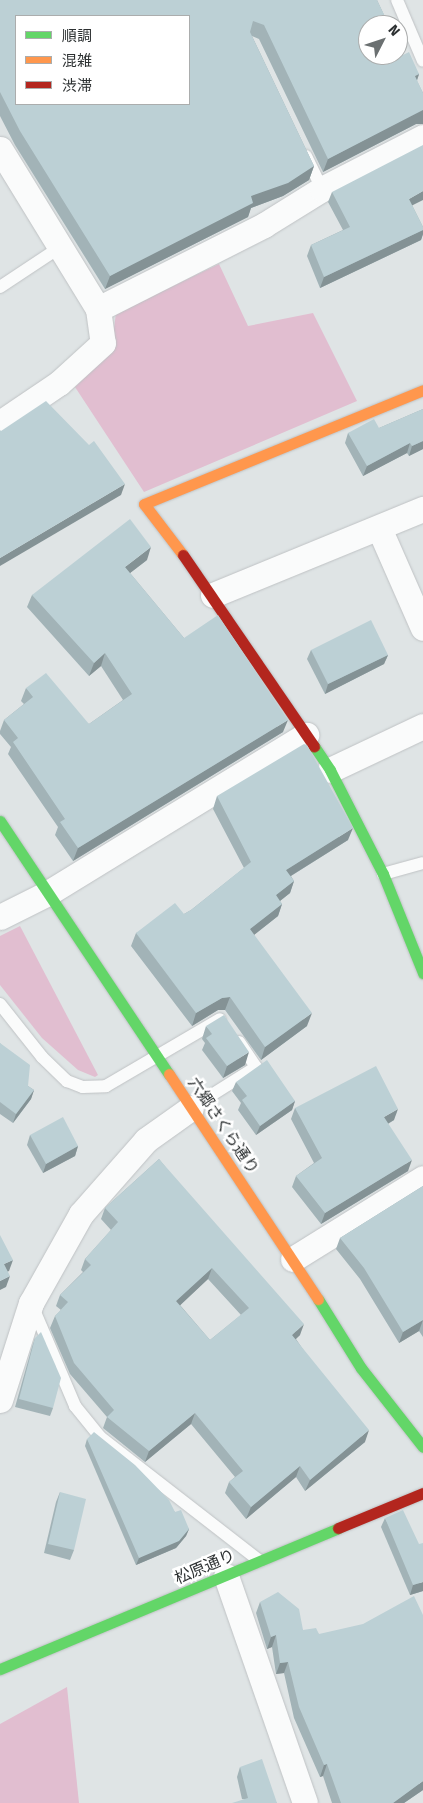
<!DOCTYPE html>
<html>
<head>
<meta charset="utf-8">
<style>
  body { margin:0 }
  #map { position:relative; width:423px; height:1803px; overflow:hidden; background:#dfe4e5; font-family:"Fira Sans","Noto Sans JP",sans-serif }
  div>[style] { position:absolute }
  .green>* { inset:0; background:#e1bed0 }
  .roads { filter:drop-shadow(0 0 1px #bfc2c4) drop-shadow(0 0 1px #bfc2c4) }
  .lane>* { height:12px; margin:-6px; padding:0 6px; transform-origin:6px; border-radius:6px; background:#fafbfb }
  .street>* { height:25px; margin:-12.5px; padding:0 12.5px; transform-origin:12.5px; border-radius:12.5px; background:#fafbfb }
  .fast>* { height:11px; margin:-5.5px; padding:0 5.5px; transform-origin:5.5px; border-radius:5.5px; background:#63d668 }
  .slow>* { height:11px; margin:-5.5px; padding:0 5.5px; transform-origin:5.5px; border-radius:5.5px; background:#ff974d }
  .jam>* { height:11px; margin:-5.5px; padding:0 5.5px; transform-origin:5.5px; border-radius:5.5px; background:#b3261e }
  .wall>* { inset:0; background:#a2b3b7 }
  .shaded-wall>* { inset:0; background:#849295 }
  .building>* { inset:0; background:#bcd0d5 }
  span { translate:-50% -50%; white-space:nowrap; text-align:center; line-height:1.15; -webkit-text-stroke:5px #fff; paint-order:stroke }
  .street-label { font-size:16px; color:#2d3132 }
  .legend { position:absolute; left:15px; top:15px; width:175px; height:90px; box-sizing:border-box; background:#fff; border:1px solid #abadad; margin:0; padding:6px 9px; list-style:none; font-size:15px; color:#2d3132 }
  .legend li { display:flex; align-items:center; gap:10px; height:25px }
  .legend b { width:25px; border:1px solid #abadad }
  .north { position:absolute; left:358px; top:15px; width:50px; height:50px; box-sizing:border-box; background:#fff; border:1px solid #abadad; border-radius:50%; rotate:49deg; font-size:14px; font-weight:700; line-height:20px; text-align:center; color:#2d3132 }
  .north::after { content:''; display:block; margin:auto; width:18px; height:22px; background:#6b7071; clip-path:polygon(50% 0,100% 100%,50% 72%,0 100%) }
</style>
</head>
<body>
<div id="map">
  <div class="green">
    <div style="clip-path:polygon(219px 264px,248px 326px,313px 313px,357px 401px,144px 492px,75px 387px,111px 351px,116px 313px)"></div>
    <div style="clip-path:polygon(20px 926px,98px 1075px,95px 1077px,78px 1070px,42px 1038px,0 985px,0 936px)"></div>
    <div style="clip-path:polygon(67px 1687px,79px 1803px,0 1803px,0 1724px)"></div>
  </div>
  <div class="roads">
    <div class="lane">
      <div style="left:397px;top:0;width:66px;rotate:66.9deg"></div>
      <div style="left:306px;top:156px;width:37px;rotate:64deg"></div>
      <div style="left:0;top:287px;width:71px;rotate:-33.5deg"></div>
      <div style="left:383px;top:874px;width:41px;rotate:-15.4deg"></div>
      <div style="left:0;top:1004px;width:68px;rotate:51.6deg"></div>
      <div style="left:42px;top:1057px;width:35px;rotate:44deg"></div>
      <div style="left:67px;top:1081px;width:17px;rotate:21deg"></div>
      <div style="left:83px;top:1087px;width:23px;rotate:-2deg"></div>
      <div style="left:106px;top:1086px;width:132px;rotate:-30.4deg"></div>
      <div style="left:191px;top:1108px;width:77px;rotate:-32.2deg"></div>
      <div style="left:256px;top:1067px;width:30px;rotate:-124deg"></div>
      <div style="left:32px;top:1305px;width:110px;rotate:66.9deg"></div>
      <div style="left:75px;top:1406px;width:40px;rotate:51deg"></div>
      <div style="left:100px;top:1437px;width:202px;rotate:37.8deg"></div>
    </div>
    <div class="street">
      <div style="left:0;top:149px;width:188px;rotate:58.5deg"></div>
      <div style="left:98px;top:309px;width:34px;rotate:82deg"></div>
      <div style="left:103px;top:343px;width:59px;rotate:137.7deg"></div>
      <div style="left:59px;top:383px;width:71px;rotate:145.9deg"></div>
      <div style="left:98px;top:309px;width:186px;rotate:-26.8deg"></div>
      <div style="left:264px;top:225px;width:68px;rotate:-31.8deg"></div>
      <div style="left:322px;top:189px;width:114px;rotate:-27.2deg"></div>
      <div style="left:379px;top:528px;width:109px;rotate:66.3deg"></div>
      <div style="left:213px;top:595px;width:227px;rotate:-22.3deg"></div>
      <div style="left:330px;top:770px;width:103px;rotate:-25.3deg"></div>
      <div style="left:0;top:917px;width:54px;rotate:-26.6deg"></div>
      <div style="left:48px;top:893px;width:303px;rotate:-31.5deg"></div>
      <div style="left:293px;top:1259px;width:153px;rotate:-31.9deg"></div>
      <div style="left:0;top:1400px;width:102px;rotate:-72.3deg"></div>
      <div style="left:31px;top:1303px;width:102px;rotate:-60.7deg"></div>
      <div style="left:81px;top:1214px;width:98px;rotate:-48.7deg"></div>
      <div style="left:146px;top:1140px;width:55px;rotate:-35.4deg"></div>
      <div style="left:226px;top:1576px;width:240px;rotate:70.8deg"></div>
    </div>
    <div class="fast">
      <div style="left:314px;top:746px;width:29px;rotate:56deg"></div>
      <div style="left:330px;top:770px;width:117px;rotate:63deg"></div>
      <div style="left:383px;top:874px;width:107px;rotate:68deg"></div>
      <div style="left:0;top:821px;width:304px;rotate:56.3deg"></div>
      <div style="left:318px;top:1299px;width:81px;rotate:58.1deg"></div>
      <div style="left:361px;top:1368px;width:100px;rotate:51.9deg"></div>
      <div style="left:0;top:1669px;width:366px;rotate:-22.6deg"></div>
    </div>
    <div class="slow">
      <div style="left:183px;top:555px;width:64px;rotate:-127.4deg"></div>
      <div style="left:144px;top:504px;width:301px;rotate:-22.2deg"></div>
      <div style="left:169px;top:1074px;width:270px;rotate:56.5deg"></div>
    </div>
    <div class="jam">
      <div style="left:183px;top:555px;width:232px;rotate:55.6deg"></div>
      <div style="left:338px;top:1528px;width:92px;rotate:-22.4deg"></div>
    </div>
  </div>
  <div class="wall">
    <div style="clip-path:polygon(0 0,377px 0,403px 55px,419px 74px,417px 81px,423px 93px,423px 124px,416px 124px,323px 172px,259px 39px,252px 36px,314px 166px,309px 180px,283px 196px,251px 208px,248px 217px,105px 289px,15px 145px,0 116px)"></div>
    <div style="clip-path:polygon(332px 192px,412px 205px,423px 227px,423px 234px,421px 240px,320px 288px,307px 256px,311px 245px,343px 230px,328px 202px)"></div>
    <div style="clip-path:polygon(423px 409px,423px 449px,409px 456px,407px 453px,363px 476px,345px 443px,348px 433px,379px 428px)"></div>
    <div style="clip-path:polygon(147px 560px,130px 573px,184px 638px,283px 732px,73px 861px,55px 835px,58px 827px,8px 754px,11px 747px,0 734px,0 731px,4px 720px,24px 704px,21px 701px,26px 688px,89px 724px,123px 700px,101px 666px,89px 676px,27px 607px,32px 595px)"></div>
    <div style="clip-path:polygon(311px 650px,388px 655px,384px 664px,325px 694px,307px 659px)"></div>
    <div style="clip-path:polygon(217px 796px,348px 840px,291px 876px,294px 881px,290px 893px,280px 901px,282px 904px,278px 916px,254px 935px,307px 1026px,261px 1060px,225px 1010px,218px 1010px,192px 1026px,131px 946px,136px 933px,184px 914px,191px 910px,244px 868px,213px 809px)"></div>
    <div style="clip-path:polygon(206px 1026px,245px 1065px,223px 1078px,202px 1050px,205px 1043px,202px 1039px)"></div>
    <div style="clip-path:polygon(0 1043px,28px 1086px,34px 1090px,31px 1099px,13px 1123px,0 1114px)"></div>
    <div style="clip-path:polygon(236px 1082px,295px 1101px,292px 1110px,256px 1135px,238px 1110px,241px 1103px,232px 1091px)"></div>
    <div style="clip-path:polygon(295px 1108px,394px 1120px,388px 1124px,408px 1171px,321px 1224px,292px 1187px,296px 1176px,314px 1163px,291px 1119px)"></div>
    <div style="clip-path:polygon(30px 1135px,78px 1146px,75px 1156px,43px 1173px,27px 1145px)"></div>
    <div style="clip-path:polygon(evenodd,159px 1159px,300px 1335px,296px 1339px,365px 1442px,305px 1491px,296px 1477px,246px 1519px,225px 1493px,229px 1482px,235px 1477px,191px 1424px,145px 1462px,103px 1428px,107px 1417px,70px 1374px,50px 1328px,55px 1316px,61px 1310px,56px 1306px,60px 1295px,83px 1272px,81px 1270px,85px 1259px,111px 1230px,101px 1219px,105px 1208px,159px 1159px,208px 1279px,241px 1315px,210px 1340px,180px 1305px,208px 1279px)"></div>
    <div style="clip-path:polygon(423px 1186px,423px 1337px,419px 1331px,399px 1343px,360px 1279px,336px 1249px,340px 1238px)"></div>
    <div style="clip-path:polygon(35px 1338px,53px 1408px,50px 1416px,15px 1407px,32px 1347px)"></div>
    <div style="clip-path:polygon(87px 1439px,175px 1512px,189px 1529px,186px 1536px,176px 1548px,136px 1565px,85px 1446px)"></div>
    <div style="clip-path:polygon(60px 1492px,74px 1550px,70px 1560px,44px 1553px,56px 1502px)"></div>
    <div style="clip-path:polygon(385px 1518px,423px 1591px,410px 1595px,381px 1527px)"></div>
    <div style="clip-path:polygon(260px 1602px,303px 1630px,319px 1634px,423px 1790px,404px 1803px,332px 1803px,323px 1776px,320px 1777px,294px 1718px,284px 1673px,276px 1674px,272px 1647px,267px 1649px,256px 1613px)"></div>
    <div style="clip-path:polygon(240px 1767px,277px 1803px,242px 1799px,237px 1777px)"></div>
  </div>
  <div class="shaded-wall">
    <div style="clip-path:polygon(419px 74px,414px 88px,415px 76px)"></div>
    <div style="clip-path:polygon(421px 110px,423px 110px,423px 124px,416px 124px,323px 172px,328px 159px)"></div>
    <div style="clip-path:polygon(314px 166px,309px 180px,283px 196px,251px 208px,248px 217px,105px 289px,110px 276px,251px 196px)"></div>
    <div style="clip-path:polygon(423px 191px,423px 200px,405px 209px,409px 199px)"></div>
    <div style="clip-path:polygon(423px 230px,423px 234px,421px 240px,320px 288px,324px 277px)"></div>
    <div style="clip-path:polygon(423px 441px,423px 449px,409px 456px,412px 446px)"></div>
    <div style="clip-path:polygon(410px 443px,407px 453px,363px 476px,367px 466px)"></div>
    <div style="clip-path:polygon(125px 484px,121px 495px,0 566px,0 558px)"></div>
    <div style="clip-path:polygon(151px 547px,147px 560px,121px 580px,125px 567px)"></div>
    <div style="clip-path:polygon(105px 653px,101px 666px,89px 676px,94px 663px)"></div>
    <div style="clip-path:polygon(388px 655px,384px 664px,325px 694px,328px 684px)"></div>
    <div style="clip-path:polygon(288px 720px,283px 732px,73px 861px,78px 848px)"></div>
    <div style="clip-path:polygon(353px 828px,348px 840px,281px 882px,286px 870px)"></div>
    <div style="clip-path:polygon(294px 881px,290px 893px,271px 908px,276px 895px)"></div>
    <div style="clip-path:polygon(282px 904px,278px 916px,245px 942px,250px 929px)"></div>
    <div style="clip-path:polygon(230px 997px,225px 1010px,218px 1010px,192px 1026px,196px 1013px,222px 998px)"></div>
    <div style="clip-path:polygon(312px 1013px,307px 1026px,261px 1060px,265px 1047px)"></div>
    <div style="clip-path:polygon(249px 1052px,245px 1065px,223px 1078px,227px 1066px)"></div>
    <div style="clip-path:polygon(34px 1090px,31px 1099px,13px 1123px,16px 1114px)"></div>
    <div style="clip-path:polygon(295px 1101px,292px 1110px,256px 1135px,260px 1126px)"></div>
    <div style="clip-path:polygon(398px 1109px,394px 1120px,380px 1128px,384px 1117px)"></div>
    <div style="clip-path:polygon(78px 1146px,75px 1156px,43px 1173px,46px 1164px)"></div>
    <div style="clip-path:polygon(412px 1160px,408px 1171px,321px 1224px,325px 1213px)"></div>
    <div style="clip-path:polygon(13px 1260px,9px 1271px,0 1275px,4px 1264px)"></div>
    <div style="clip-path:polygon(212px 1268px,208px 1279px,172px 1313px,176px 1301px)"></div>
    <div style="clip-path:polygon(10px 1276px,6px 1287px,0 1290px,0 1281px)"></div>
    <div style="clip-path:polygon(423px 1320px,419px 1331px,399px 1343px,403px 1332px)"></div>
    <div style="clip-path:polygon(304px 1324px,300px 1335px,288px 1346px,292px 1335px)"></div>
    <div style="clip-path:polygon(195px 1413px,191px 1424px,145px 1462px,149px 1451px)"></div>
    <div style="clip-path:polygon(369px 1430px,365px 1442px,305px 1491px,310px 1480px)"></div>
    <div style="clip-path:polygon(300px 1466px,296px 1477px,246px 1519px,251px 1507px)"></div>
    <div style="clip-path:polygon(189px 1529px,186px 1536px,176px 1548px,136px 1565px,139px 1558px)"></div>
    <div style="clip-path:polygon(423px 1582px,423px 1591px,410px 1595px,413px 1585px)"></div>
    <div style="clip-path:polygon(276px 1635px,272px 1647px,267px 1649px,271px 1637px)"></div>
    <div style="clip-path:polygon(288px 1662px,284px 1673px,276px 1674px,280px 1663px)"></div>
    <div style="clip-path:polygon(327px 1764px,323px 1776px,320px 1777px,324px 1765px)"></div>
    <div style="clip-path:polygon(423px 1781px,423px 1790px,404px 1803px,393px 1803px)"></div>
  </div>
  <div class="building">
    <div style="clip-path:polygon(evenodd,0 0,377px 0,389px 25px,368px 25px,368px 55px,398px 55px,398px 44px,403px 55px,409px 52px,419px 74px,415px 76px,423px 93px,423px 110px,328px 159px,264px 25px,253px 21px,250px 32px,314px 166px,288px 183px,251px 196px,253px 203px,110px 276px,20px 131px,0 92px,0 0,16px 16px,189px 16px,189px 104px,16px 104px,16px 16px)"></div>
    <div style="clip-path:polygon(423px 145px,423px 191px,409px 199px,423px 227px,423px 230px,324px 277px,311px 245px,350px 227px,332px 192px)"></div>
    <div style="clip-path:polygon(46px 401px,89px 445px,94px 441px,125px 484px,0 558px,0 430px,1px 431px)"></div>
    <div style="clip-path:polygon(423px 409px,423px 441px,412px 446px,410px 443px,367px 466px,348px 433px,374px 419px,379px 428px)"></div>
    <div style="clip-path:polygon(130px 519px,151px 547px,125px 567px,184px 638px,218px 615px,288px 720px,78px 848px,60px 822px,65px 819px,13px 742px,18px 738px,4px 720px,33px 697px,26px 688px,46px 673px,89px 724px,132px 694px,105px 653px,94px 663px,32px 595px)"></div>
    <div style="clip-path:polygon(371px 620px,388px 655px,328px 684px,311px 650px)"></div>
    <div style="clip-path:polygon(304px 744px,307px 745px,353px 828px,286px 870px,294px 881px,276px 895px,282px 904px,250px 929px,312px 1013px,265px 1047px,230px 997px,222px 998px,196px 1013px,136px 933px,175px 903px,184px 914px,191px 910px,251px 862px,217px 796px)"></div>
    <div style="clip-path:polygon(224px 1015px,249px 1052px,227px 1066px,206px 1038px,212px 1034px,206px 1026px)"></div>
    <div style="clip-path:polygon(0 1043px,30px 1065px,28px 1086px,34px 1090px,16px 1114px,0 1102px)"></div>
    <div style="clip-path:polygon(267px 1060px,295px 1101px,260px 1126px,242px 1100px,247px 1096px,236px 1082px)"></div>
    <div style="clip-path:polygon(376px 1066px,398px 1109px,384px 1117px,412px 1160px,325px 1213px,296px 1176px,322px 1158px,295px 1108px)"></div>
    <div style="clip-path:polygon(63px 1117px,78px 1146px,46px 1164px,30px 1135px)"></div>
    <div style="clip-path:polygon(evenodd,159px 1159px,304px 1324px,292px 1335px,369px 1430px,310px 1480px,300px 1466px,251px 1507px,229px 1482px,243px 1471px,195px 1413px,149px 1451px,107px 1417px,114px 1410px,74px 1363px,55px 1316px,68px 1302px,60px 1295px,91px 1265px,85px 1259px,118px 1222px,105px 1208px,159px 1159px,212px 1268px,249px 1308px,210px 1340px,176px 1301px,212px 1268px)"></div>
    <div style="clip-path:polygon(423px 1186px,423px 1320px,403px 1332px,364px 1268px,340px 1238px)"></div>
    <div style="clip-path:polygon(0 1235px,13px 1260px,4px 1264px,10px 1276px,0 1281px)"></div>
    <div style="clip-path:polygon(41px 1332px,61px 1378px,53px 1408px,19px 1399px,35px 1338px)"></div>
    <div style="clip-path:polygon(94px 1432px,135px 1465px,169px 1500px,175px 1512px,181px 1510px,189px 1529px,179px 1541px,139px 1558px,87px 1439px)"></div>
    <div style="clip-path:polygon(60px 1492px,86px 1499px,74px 1550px,48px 1544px)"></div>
    <div style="clip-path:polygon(403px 1510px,419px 1544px,423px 1543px,423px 1582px,413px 1585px,385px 1518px)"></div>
    <div style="clip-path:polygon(278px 1592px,299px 1609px,303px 1630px,316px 1628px,319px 1634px,363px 1624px,414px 1596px,423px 1615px,423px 1781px,393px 1803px,341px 1803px,327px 1764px,324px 1765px,299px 1707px,288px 1662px,280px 1663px,276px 1635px,271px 1637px,260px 1602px)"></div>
    <div style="clip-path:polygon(262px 1759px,277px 1803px,232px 1803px,248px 1798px,240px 1767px)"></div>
  </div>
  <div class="street-label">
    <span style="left:223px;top:1126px;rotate:56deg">六郷さくら通り</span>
    <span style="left:205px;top:1567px;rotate:-23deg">松原通り</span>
  </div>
  <ul class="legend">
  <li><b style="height:6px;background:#63d668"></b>順調</li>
  <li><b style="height:6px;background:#ff974d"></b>混雑</li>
  <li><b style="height:6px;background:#b3261e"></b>渋滞</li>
  </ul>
  <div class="north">N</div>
</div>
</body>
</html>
